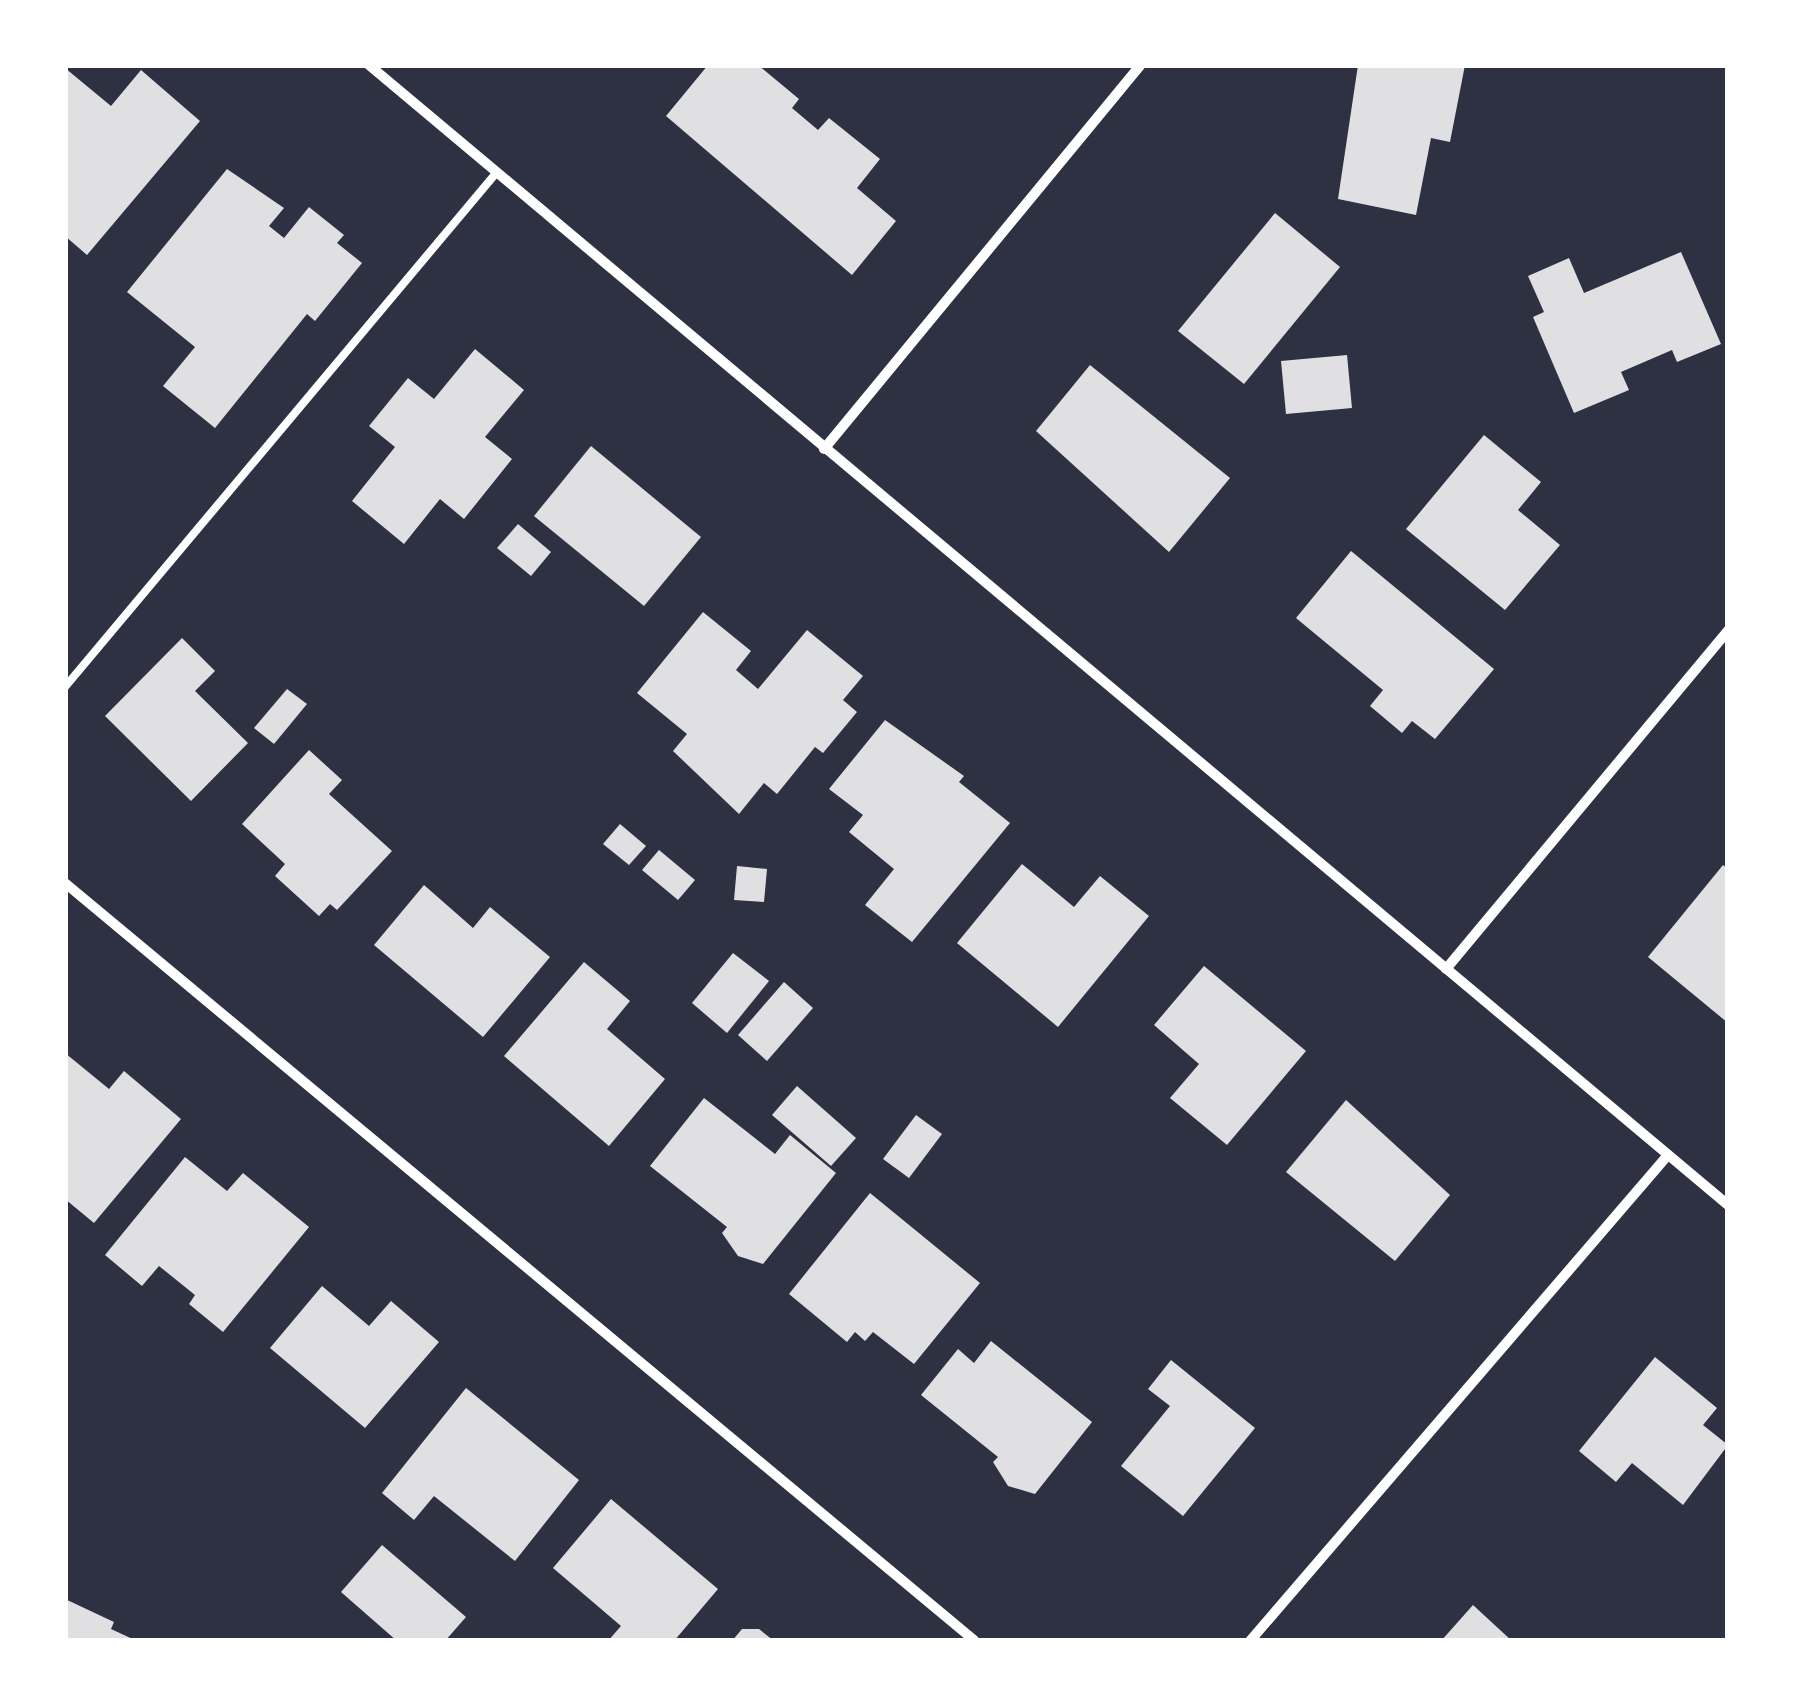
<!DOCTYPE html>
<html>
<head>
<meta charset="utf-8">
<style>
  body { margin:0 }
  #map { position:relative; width:1793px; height:1706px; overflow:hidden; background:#2d3142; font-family:Montserrat,sans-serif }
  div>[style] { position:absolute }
  .building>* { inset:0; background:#e0e0e3 }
  .service>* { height:8px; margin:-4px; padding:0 4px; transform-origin:4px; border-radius:4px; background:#fff }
  .minor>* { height:10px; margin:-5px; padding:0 5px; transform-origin:5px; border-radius:5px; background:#fff }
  span { translate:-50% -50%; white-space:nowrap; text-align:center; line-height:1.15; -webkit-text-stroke:10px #fff; paint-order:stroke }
  .frame { position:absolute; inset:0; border:68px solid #fff; pointer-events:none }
</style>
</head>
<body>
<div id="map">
  <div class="building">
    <div style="clip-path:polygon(708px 65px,758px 65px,799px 99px,792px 108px,818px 130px,829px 118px,880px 159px,857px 188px,896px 221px,852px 275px,666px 116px)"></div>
    <div style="clip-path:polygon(1358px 65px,1465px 65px,1450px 142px,1431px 138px,1416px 215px,1338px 199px)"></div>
    <div style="clip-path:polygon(65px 68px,111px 106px,141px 70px,200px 121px,87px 255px,65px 236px)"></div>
    <div style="clip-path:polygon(227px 169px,284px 208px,269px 226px,284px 238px,309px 207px,344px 235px,337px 243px,362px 263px,315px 321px,307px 314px,215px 428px,163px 386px,195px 347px,127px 292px)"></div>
    <div style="clip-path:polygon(1275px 213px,1340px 267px,1244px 384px,1178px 331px)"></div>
    <div style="clip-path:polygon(1681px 252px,1721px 344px,1677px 362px,1672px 350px,1621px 372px,1629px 390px,1574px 413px,1533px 317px,1544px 312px,1528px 276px,1569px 258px,1584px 293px)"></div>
    <div style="clip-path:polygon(475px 349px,524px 390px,485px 437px,512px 459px,464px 519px,440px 499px,404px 544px,352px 501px,395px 447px,369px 426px,408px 378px,434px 399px)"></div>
    <div style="clip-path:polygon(1347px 355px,1352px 408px,1286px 414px,1281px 361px)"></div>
    <div style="clip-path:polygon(1090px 365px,1230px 478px,1169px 552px,1036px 431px)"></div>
    <div style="clip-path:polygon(1484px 435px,1541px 482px,1518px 510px,1560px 545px,1505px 610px,1406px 529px)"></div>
    <div style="clip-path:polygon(591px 446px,701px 537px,644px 606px,534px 516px)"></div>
    <div style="clip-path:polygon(518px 524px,551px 552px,531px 576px,497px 548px)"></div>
    <div style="clip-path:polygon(1351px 551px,1494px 669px,1435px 739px,1412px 721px,1402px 733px,1370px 706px,1383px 690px,1296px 618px)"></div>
    <div style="clip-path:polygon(703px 612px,751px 651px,736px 670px,758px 689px,807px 630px,863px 676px,843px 700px,857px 712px,823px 753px,815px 747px,777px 794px,764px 783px,739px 814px,673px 751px,687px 734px,637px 693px)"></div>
    <div style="clip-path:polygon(182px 638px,215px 671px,195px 691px,248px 743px,191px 801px,105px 716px)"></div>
    <div style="clip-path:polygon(287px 689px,307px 704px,274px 744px,254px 728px)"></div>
    <div style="clip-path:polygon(885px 720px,964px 776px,959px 782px,1010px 823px,912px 942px,865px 905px,894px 869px,849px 832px,863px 815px,829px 789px)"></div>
    <div style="clip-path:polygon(309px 750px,342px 780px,329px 794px,392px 851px,337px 910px,330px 904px,319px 916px,275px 876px,285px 864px,242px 824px)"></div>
    <div style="clip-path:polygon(620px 824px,646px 846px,629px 865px,603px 844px)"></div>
    <div style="clip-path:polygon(659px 850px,695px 880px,678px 900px,642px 870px)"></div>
    <div style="clip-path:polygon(1022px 864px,1074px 907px,1100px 876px,1149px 916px,1058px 1027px,957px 943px)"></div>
    <div style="clip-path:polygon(1723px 865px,1728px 869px,1728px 1023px,1648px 957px)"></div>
    <div style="clip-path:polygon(737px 866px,767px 869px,764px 902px,734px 900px)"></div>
    <div style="clip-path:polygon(424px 885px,473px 928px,490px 907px,550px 957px,483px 1037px,374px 945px)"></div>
    <div style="clip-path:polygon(733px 953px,769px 981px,727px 1033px,692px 1003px)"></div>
    <div style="clip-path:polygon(584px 962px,630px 1001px,607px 1029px,665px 1079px,609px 1146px,504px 1056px)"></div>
    <div style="clip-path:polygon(1204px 966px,1306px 1051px,1227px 1145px,1170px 1098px,1199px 1064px,1154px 1025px)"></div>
    <div style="clip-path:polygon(784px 982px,813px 1008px,767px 1061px,738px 1035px)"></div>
    <div style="clip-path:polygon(65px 1053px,109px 1089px,124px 1071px,181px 1119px,94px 1223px,65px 1199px)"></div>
    <div style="clip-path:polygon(797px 1086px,856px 1138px,831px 1166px,772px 1115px)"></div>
    <div style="clip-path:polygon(704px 1098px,775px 1154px,790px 1135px,836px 1173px,763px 1264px,738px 1256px,722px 1233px,727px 1227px,650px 1166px)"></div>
    <div style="clip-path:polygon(1346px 1100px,1450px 1195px,1395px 1261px,1286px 1172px)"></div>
    <div style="clip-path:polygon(916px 1115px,942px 1134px,909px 1178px,883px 1159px)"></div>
    <div style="clip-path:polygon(185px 1157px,227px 1191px,243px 1173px,309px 1227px,223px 1332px,189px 1304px,195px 1295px,159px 1266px,142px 1286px,105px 1255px)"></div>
    <div style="clip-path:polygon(870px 1193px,980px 1283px,914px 1364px,873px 1332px,865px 1341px,855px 1332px,847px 1342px,789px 1294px)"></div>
    <div style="clip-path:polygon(322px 1286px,369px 1326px,391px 1301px,439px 1342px,365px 1428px,270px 1348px)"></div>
    <div style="clip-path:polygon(991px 1341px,1092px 1422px,1035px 1494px,1008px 1486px,993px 1462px,998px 1457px,921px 1395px,958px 1349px,974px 1363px)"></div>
    <div style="clip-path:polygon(1655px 1357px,1717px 1408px,1703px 1425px,1728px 1445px,1683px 1505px,1632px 1463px,1616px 1482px,1579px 1451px)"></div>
    <div style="clip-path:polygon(1171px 1360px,1255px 1428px,1183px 1516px,1121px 1466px,1170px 1406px,1148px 1389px)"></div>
    <div style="clip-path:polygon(466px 1388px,579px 1480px,515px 1561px,434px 1496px,414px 1520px,382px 1493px)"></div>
    <div style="clip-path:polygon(611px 1499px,718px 1589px,674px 1641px,608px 1641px,621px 1626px,553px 1568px)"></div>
    <div style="clip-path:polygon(382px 1545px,466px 1617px,445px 1641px,397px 1641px,341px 1592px)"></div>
    <div style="clip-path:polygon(65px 1599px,114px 1622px,111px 1629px,137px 1641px,65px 1641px)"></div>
    <div style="clip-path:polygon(1473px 1605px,1512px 1641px,1441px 1641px)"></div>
    <div style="clip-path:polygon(742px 1629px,759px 1629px,774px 1641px,732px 1641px)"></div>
  </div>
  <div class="service">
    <div style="left:65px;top:687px;width:672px;rotate:-50.01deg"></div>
  </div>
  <div class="minor">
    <div style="left:369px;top:65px;width:1774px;rotate:39.99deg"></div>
    <div style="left:824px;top:449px;width:497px;rotate:-50.5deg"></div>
    <div style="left:65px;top:883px;width:1184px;rotate:39.79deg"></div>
    <div style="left:1446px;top:969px;width:441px;rotate:-50.2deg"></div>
    <div style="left:1250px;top:1641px;width:641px;rotate:-49.3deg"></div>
  </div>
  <div class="frame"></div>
</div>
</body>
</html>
